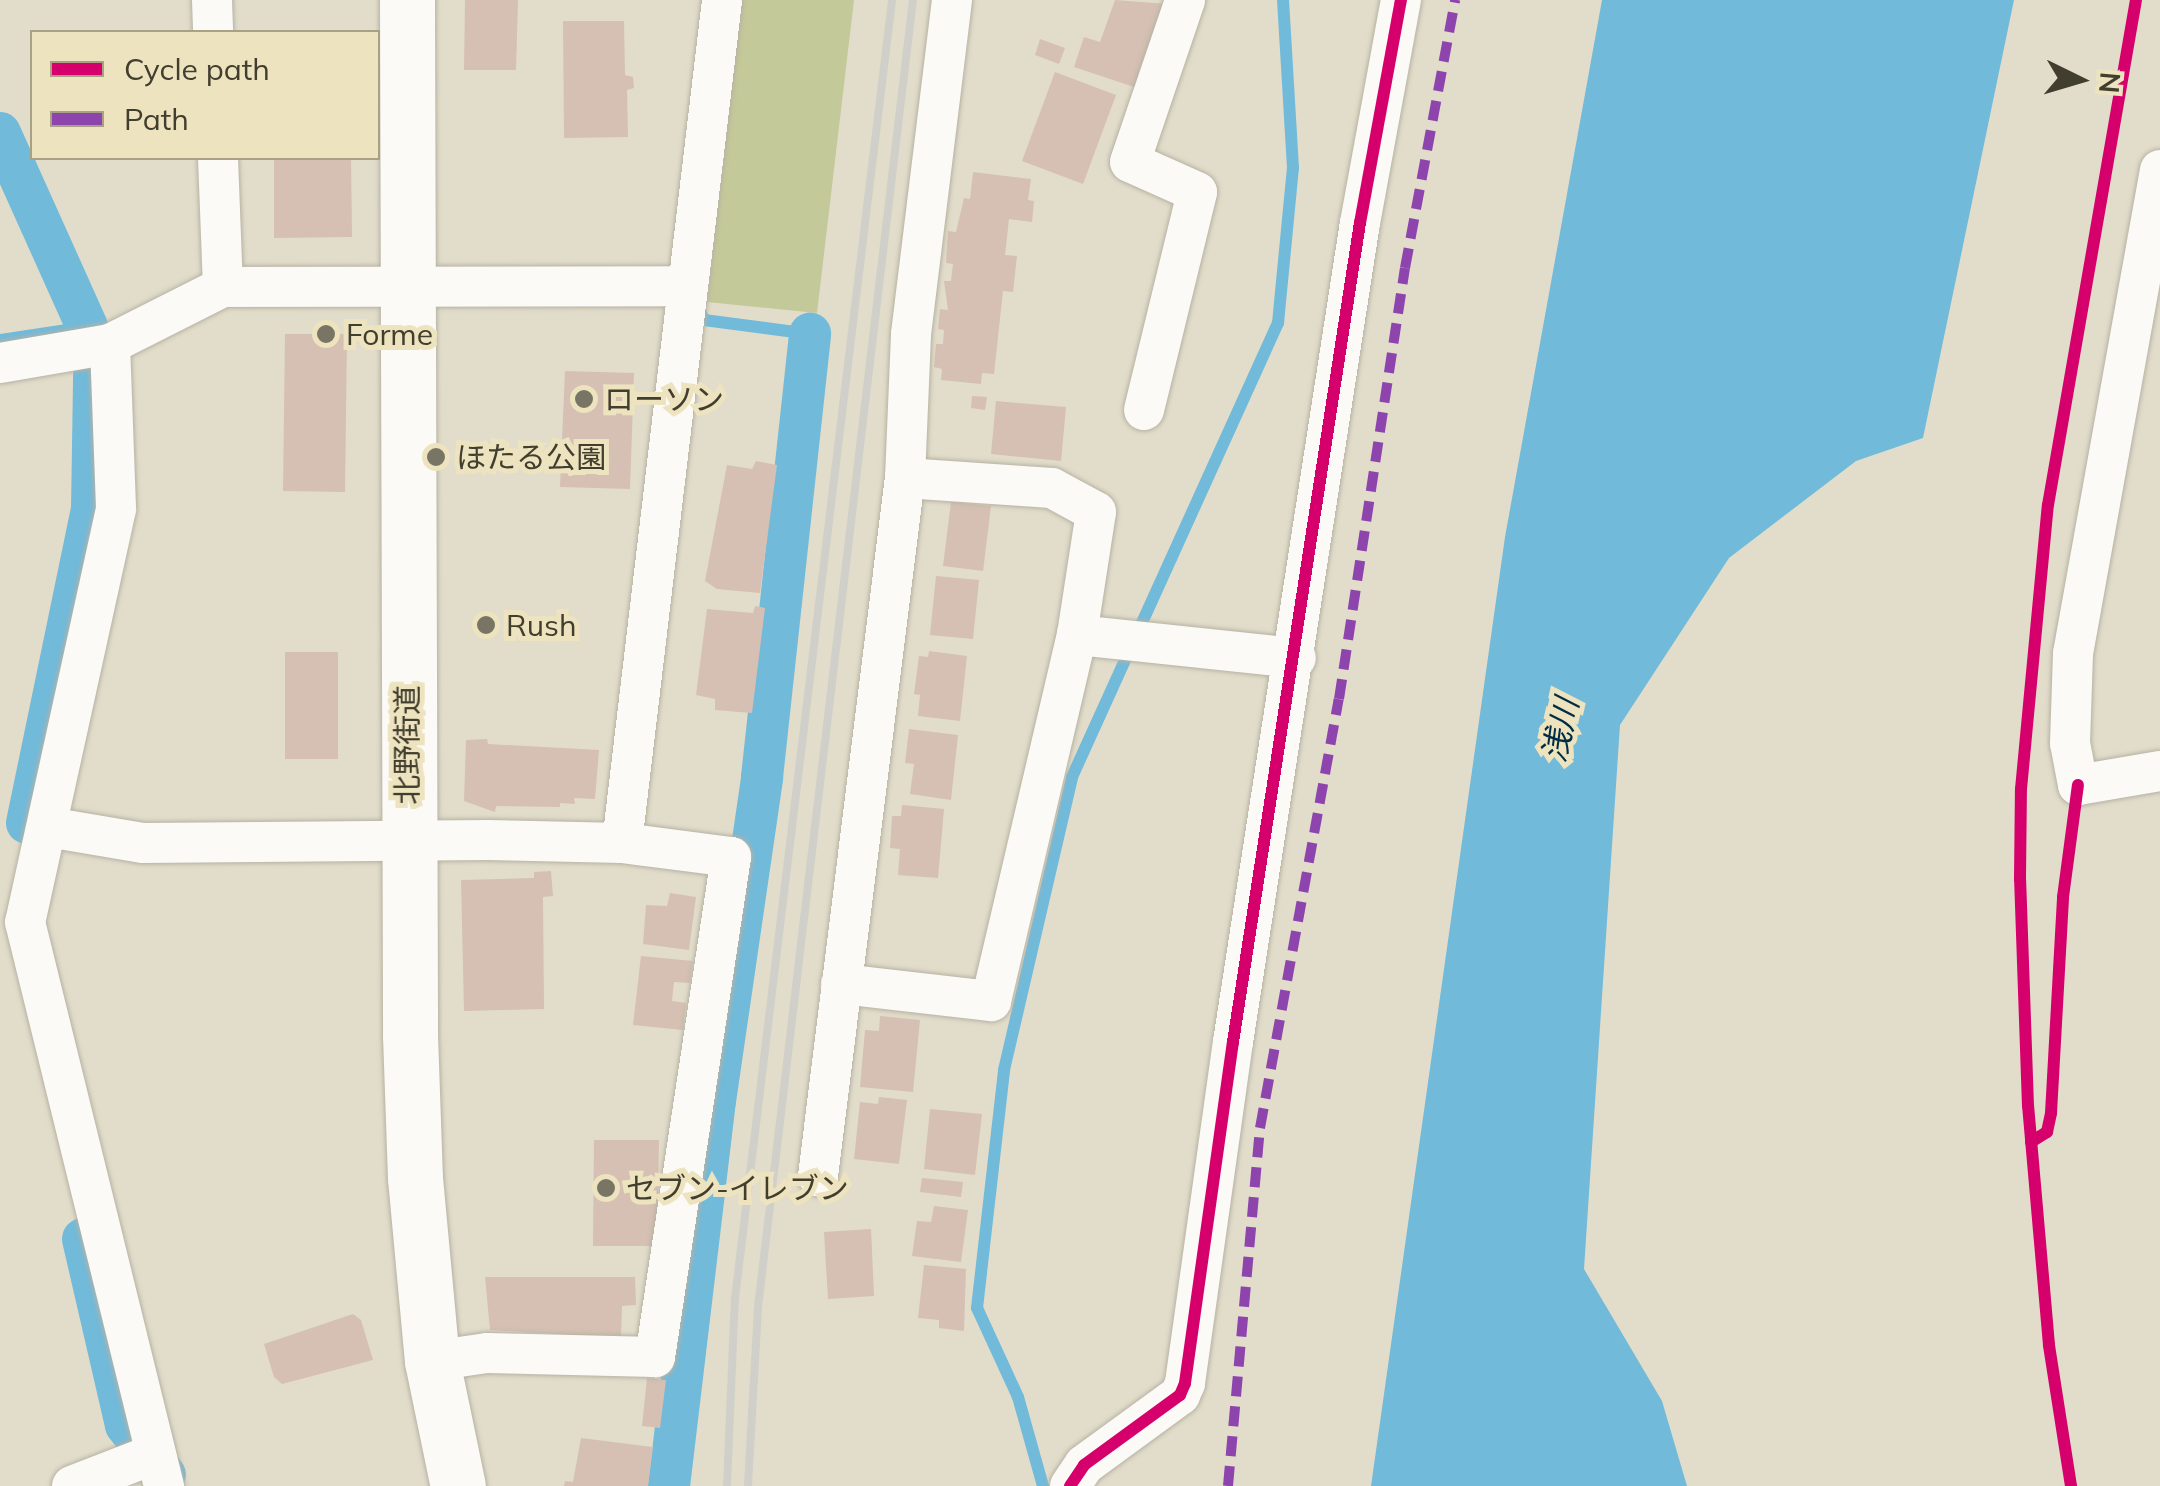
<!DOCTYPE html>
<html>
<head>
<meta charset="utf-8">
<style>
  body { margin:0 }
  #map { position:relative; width:2160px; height:1486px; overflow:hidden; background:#e2ddca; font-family:Mulish,"Noto Sans JP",sans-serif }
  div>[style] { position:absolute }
  .green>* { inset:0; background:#c4c999 }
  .water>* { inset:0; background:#72bada }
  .stream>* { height:12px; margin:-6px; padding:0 6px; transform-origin:6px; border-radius:6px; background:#72bada }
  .canal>* { height:42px; margin:-21px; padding:0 21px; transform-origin:21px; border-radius:21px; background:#72bada }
  .building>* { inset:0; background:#d5c0b3 }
  .roads { filter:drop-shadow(0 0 2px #b6b2a3) drop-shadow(0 0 2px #b6b2a3) }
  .street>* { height:40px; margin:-20px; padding:0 20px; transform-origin:20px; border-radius:20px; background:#fbfaf7 }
  .secondary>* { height:55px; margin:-27.5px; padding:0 27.5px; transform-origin:27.5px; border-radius:27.5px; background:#fbfaf7 }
  .rail>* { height:8px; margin:-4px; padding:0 4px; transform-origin:4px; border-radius:4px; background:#d1cfca }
  .quiet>* { height:10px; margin-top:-5px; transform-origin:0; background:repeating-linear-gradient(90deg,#8e44ad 0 20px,transparent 0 30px) }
  .cycleway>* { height:12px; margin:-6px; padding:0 6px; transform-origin:6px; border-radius:6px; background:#d6006c }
  .dots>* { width:28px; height:28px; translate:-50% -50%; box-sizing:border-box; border:5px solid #ede3bf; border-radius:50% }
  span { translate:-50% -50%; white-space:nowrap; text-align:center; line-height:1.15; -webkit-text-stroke:10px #ede3bf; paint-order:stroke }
  .poi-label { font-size:30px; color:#413d2f }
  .left { translate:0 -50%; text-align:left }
  .street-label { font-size:30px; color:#413d2f }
  .water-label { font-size:32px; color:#002d43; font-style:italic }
  .legend { position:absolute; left:30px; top:30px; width:350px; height:130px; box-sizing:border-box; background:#ede3bf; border:2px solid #a8a185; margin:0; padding:12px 18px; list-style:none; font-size:30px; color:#413d2f }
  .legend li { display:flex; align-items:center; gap:20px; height:50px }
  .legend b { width:50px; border:2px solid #a8a185 }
  .north { position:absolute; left:2030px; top:30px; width:100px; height:100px; -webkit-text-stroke:8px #ede3bf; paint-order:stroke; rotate:95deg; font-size:28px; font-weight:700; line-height:40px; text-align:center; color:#413d2f }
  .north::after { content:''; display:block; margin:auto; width:35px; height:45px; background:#413d2f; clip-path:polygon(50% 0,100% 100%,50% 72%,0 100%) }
</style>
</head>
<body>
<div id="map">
  <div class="green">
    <div style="clip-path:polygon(742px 0,854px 0,817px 313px,707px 302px)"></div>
  </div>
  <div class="water">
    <div style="clip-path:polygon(1602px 0,2014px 0,1923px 438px,1856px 461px,1729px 558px,1620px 725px,1584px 1269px,1662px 1401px,1687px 1486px,1371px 1486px,1505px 537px)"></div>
  </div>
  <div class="stream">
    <div style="left:697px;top:306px;width:16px;rotate:63deg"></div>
    <div style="left:704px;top:320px;width:107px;rotate:7.5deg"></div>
    <div style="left:0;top:340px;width:88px;rotate:-8.5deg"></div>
    <div style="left:1043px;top:1486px;width:92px;rotate:-105.7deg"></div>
    <div style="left:1018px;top:1397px;width:98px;rotate:-114.7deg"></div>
    <div style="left:977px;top:1308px;width:240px;rotate:-83.5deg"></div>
    <div style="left:1004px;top:1070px;width:301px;rotate:-76.9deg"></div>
    <div style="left:1072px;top:777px;width:499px;rotate:-65.6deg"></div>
    <div style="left:1278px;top:323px;width:156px;rotate:-84.5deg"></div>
    <div style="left:1293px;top:168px;width:168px;rotate:-93.4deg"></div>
  </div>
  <div class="canal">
    <div style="left:0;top:133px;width:213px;rotate:65.8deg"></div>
    <div style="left:27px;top:823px;width:321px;rotate:-78.3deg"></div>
    <div style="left:92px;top:509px;width:134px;rotate:-89.1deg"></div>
    <div style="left:83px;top:1239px;width:191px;rotate:77deg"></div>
    <div style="left:126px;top:1425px;width:63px;rotate:52deg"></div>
    <div style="left:669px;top:1486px;width:388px;rotate:-83.2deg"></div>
    <div style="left:715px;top:1101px;width:327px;rotate:-81.7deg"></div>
    <div style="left:762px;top:777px;width:446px;rotate:-83.8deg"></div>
  </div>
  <div class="building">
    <div style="clip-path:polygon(465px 0,518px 0,516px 70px,464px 70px)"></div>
    <div style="clip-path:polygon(1115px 0,1168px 4px,1140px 89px,1074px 67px,1084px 37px,1100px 42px)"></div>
    <div style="clip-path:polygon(563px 21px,624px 21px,625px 75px,633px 77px,634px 88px,627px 90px,628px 137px,564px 138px)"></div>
    <div style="clip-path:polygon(1040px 39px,1065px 48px,1059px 64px,1035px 55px)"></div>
    <div style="clip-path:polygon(1055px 72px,1116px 95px,1083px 184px,1022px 161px)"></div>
    <div style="clip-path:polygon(274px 158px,351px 158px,352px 237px,274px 238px)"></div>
    <div style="clip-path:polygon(973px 172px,1031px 179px,1028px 200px,1034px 201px,1032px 222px,1009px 219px,1005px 255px,1017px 256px,1013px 292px,1003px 291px,994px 374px,982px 373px,981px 384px,941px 380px,942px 369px,934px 367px,936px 344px,943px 344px,944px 330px,938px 329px,940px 309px,948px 310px,944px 281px,951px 281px,953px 264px,946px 263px,948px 231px,956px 232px,964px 198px,970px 199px)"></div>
    <div style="clip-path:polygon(285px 334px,347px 334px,345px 492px,283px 491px)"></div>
    <div style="clip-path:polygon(565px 371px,634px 373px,630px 489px,560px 487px)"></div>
    <div style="clip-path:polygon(972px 396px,987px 397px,985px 410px,971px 408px)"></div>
    <div style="clip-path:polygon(996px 401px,1066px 407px,1061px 461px,991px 454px)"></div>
    <div style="clip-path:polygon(756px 461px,777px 465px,760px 593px,717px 589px,705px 581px,727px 465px,752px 469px)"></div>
    <div style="clip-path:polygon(951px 502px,991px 506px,983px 571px,943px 566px)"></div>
    <div style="clip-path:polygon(936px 576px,979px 580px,973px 639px,930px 635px)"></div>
    <div style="clip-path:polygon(755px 606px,765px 608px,752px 713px,715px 710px,715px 699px,696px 695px,707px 609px,753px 613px)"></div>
    <div style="clip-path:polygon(929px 651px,967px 656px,960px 721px,918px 716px,920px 695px,914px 694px,919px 656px,928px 657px)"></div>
    <div style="clip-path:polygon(285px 652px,338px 652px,338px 759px,285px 759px)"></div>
    <div style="clip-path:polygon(909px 729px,958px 735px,951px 800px,910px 794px,914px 764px,905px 763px)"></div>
    <div style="clip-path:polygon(487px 739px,488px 744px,599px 750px,595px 799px,574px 798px,575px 804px,560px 803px,560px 807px,496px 806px,495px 812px,464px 801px,466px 740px)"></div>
    <div style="clip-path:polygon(902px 805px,944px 809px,938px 878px,898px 875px,900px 849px,890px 848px,892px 816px,901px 816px)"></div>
    <div style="clip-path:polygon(551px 871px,553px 896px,543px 897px,544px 1009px,464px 1011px,461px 880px,534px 878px,534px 872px)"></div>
    <div style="clip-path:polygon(670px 893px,696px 897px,689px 950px,643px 944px,646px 905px,667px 906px)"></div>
    <div style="clip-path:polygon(641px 956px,693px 961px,690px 983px,674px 982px,672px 1001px,686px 1003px,683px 1030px,633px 1025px)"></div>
    <div style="clip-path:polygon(880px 1016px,920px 1020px,913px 1092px,860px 1087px,865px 1030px,879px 1031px)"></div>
    <div style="clip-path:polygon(879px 1097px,907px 1100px,899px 1164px,854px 1159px,860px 1102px,878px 1104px)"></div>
    <div style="clip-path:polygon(930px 1109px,982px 1114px,975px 1175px,924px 1169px)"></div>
    <div style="clip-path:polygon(594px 1140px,659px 1140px,657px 1246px,593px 1246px)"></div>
    <div style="clip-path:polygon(922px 1178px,963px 1182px,961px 1197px,920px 1192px)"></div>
    <div style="clip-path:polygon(934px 1206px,968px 1210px,961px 1262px,912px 1256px,917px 1221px,931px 1222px)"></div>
    <div style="clip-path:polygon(871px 1229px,874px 1296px,828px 1299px,824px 1232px)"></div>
    <div style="clip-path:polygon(924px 1265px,966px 1269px,964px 1331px,939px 1328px,939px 1320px,918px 1318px)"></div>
    <div style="clip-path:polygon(485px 1277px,635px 1277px,636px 1305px,622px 1306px,621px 1338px,490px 1330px)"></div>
    <div style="clip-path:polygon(353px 1314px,361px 1320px,373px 1360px,282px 1384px,274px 1377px,264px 1344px)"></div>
    <div style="clip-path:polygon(647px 1378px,666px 1380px,660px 1428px,642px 1426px)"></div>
    <div style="clip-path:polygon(581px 1438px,653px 1447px,648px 1486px,564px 1486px,565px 1481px,573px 1482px)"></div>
  </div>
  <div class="roads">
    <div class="street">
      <div style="left:212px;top:0;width:32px;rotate:88deg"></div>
      <div style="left:218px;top:158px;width:129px;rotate:87.8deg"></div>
      <div style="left:2160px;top:170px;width:491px;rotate:100.2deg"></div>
      <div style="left:2073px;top:653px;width:90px;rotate:91.9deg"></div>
      <div style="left:2070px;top:743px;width:43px;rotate:79.2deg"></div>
      <div style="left:2078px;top:785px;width:83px;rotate:-9.7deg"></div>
      <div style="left:110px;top:344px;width:165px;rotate:87.9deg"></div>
      <div style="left:116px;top:509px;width:423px;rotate:102.4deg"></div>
      <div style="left:25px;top:922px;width:581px;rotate:76.16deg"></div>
      <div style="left:0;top:363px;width:112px;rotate:-9.8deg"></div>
      <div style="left:110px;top:344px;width:127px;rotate:-26.8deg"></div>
      <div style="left:223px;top:287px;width:465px;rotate:-0.1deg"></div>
      <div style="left:1144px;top:410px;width:224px;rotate:-76.3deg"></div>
      <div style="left:1197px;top:192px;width:73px;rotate:-155.9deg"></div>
      <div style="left:1130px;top:162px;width:171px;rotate:-71.2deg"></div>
      <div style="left:905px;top:478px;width:147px;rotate:3.9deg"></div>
      <div style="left:1052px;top:488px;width:50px;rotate:28.6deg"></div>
      <div style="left:1096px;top:512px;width:124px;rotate:98.8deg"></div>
      <div style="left:1077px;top:635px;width:220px;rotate:6deg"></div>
      <div style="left:48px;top:827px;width:96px;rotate:9.6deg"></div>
      <div style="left:143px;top:843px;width:345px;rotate:-0.5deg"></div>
      <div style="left:488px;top:840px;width:134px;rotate:1.3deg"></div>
      <div style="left:622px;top:843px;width:110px;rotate:7.3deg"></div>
      <div style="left:731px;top:857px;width:506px;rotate:98.64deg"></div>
      <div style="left:655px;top:1357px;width:168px;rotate:-178.6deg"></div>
      <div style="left:487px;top:1353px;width:56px;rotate:171.7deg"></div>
      <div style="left:622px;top:843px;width:849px;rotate:-83.23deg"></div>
      <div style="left:841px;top:984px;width:151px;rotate:6.5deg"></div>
      <div style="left:991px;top:1001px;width:376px;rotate:-76.8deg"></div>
      <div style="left:818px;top:1176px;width:703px;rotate:-82.9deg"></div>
      <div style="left:905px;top:478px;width:144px;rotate:-87.6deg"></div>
      <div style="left:911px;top:334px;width:337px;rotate:-83deg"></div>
      <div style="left:72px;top:1486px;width:88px;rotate:-21.3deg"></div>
      <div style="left:1070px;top:1486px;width:25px;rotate:-56deg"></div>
      <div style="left:1084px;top:1465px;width:119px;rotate:-36.1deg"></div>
      <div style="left:1180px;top:1395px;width:13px;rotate:-67deg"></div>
      <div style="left:1185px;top:1383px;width:344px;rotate:-82deg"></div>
      <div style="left:1233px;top:1042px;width:829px;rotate:-81.19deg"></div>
      <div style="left:1360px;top:223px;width:227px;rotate:-79.6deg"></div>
    </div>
    <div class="secondary">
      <div style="left:407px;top:0;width:1035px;rotate:89.83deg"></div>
      <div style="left:410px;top:1035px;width:143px;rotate:88deg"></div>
      <div style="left:415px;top:1178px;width:184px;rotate:84.7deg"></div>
      <div style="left:432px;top:1361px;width:128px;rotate:78.3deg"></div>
    </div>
  </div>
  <div class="rail">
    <div style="left:727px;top:1486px;width:188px;rotate:-87.6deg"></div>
    <div style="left:735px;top:1298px;width:1307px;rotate:-83.1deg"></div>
    <div style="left:748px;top:1486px;width:179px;rotate:-86.8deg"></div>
    <div style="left:758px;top:1307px;width:1316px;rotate:-83.24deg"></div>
  </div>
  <div class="quiet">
    <div style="left:1228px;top:1486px;width:359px;rotate:-84.9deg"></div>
    <div style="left:1260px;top:1128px;width:436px;rotate:-79.6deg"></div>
    <div style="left:1339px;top:699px;width:436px;rotate:-81.3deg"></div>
    <div style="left:1405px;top:268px;width:273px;rotate:-79.4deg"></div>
  </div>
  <div class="cycleway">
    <div style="left:2031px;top:1142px;width:19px;rotate:-32deg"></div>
    <div style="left:2047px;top:1132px;width:19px;rotate:-78deg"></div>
    <div style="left:2051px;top:1113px;width:216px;rotate:-86.8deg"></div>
    <div style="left:2063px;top:897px;width:113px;rotate:-82.4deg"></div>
    <div style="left:1070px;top:1486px;width:25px;rotate:-56deg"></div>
    <div style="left:1084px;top:1465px;width:119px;rotate:-36.1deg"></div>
    <div style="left:1180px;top:1395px;width:13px;rotate:-67deg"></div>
    <div style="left:1185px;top:1383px;width:344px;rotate:-82deg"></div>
    <div style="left:1233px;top:1042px;width:829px;rotate:-81.19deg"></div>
    <div style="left:1360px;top:223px;width:227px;rotate:-79.6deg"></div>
    <div style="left:2071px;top:1486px;width:143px;rotate:-98.9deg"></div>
    <div style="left:2049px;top:1345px;width:240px;rotate:-95deg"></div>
    <div style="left:2028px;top:1106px;width:227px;rotate:-92deg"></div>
    <div style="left:2020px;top:879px;width:90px;rotate:-89.4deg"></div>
    <div style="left:2021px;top:789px;width:285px;rotate:-84.6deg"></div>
    <div style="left:2048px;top:505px;width:513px;rotate:-80.12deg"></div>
  </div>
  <div class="dots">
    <div style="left:326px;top:334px;background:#797565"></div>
    <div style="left:584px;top:399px;background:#797565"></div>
    <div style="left:436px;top:457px;background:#797565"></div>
    <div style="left:486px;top:625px;background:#797565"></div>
    <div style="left:606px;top:1188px;background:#797565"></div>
  </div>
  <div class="poi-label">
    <span class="left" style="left:346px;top:334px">Forme</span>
    <span class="left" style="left:604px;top:399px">ローソン</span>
    <span class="left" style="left:456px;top:457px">ほたる公園</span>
    <span class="left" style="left:506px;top:625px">Rush</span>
    <span class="left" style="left:626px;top:1188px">セブン-イレブン</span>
  </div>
  <div class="street-label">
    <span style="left:407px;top:745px;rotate:-90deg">北野街道</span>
  </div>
  <div class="water-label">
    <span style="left:1560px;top:730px;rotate:-77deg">浅川</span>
  </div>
  <ul class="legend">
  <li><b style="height:12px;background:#d6006c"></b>Cycle path</li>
  <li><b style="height:12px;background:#8e44ad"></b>Path</li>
  </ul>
  <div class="north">N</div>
</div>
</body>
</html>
